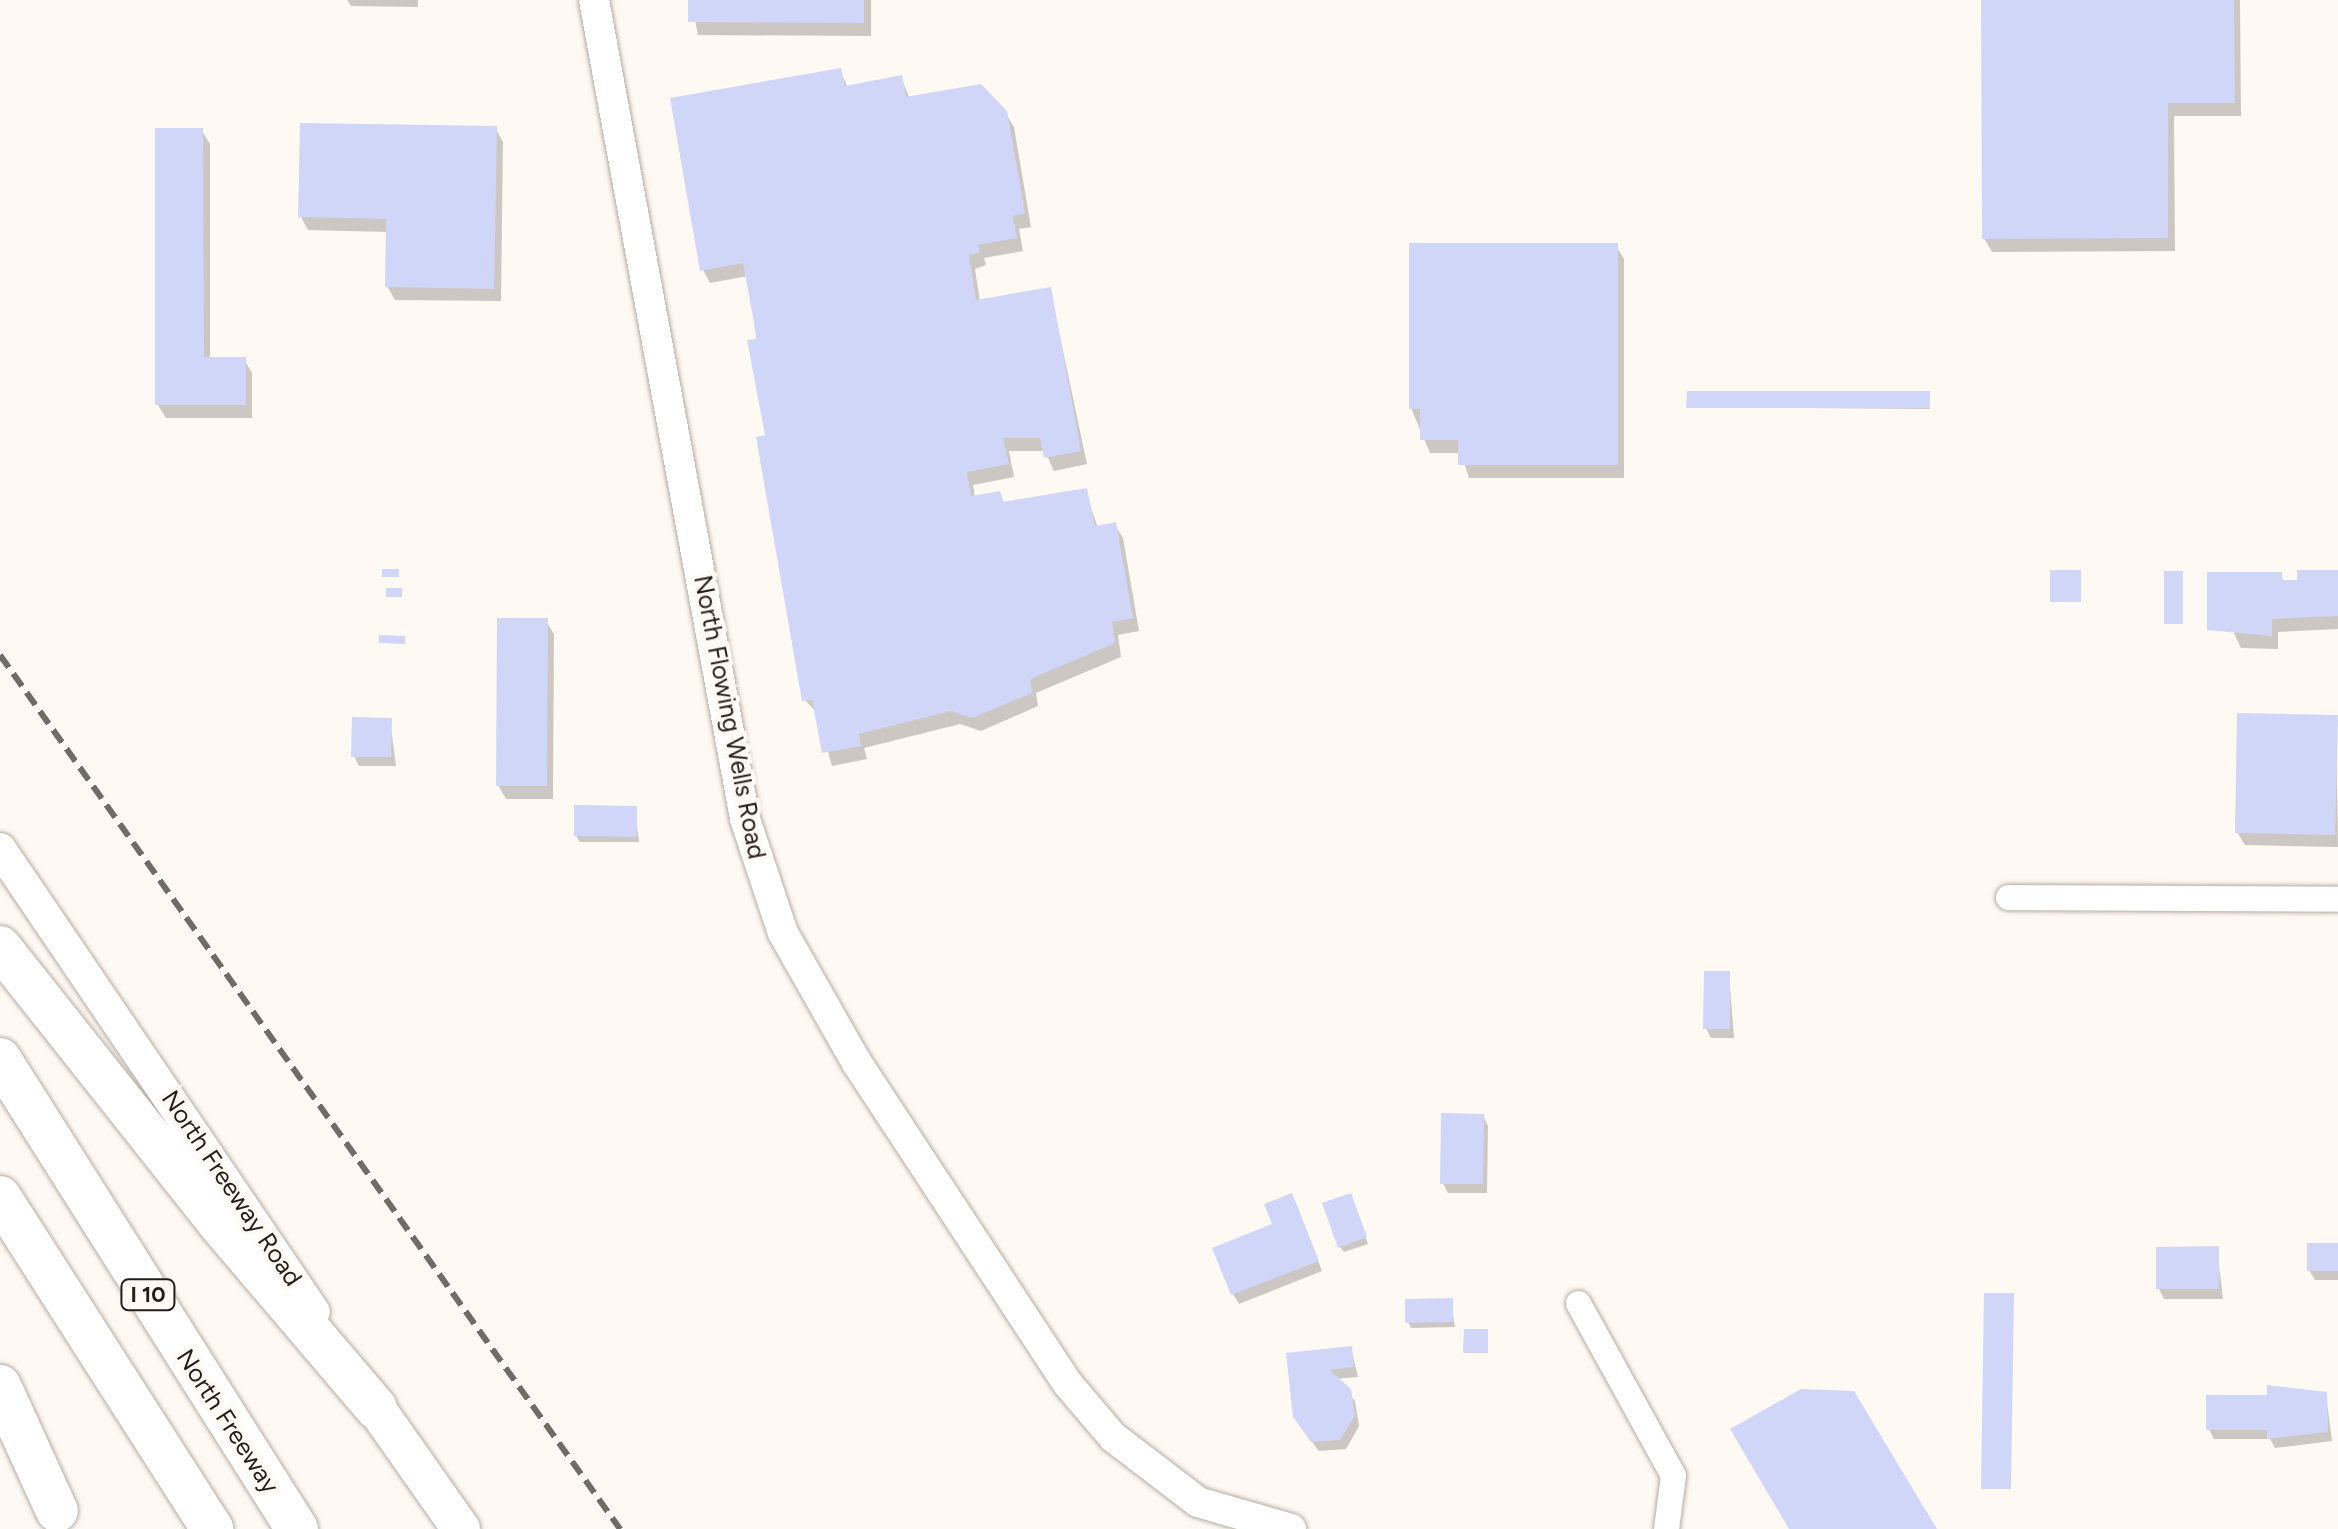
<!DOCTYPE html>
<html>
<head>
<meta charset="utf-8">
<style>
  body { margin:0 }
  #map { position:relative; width:2338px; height:1529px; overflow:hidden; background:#fff9f3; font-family:Figtree,sans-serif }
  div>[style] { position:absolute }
  .shadow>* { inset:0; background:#0003 }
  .building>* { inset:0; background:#d0d6f7 }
  .roads { filter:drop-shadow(0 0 2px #b5ada2) drop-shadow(0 0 2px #b5ada2) }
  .minor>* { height:25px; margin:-12.5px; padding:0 12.5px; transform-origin:12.5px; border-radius:12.5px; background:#fff }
  .tertiary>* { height:30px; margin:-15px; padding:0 15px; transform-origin:15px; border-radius:15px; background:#fff }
  .secondary>* { height:32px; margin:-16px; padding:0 16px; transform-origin:16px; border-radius:16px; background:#fff }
  .primary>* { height:38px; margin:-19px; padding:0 19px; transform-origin:19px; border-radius:19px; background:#fff }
  .motorway>* { height:42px; margin:-21px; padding:0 21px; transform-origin:21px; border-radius:21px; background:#fff }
  .rail>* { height:6px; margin-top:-3px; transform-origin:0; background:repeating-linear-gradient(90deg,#6f6b66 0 15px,transparent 0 23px) }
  span { translate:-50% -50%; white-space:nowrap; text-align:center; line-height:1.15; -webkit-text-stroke:8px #fff9f3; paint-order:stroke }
  .shield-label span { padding:2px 8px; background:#fff9f3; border:2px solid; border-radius:8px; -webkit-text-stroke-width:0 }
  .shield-label { font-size:22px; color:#211e1a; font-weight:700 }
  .street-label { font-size:25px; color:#211e1a }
</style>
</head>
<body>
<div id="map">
  <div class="shadow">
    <div style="clip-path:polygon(347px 0,418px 0,418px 7px,351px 6px)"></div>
    <div style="clip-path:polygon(691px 0,871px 0,871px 36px,698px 35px)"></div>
    <div style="clip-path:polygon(1983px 0,2240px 0,2241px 116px,2174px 116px,2175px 251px,1992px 252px,1984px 238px)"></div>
    <div style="clip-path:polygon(840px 70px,848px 88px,901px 78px,910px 99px,1005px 112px,1014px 127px,1031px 227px,1019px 229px,1023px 251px,984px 258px,986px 265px,975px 269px,980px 302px,1050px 289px,1087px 464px,1054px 471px,1045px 451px,1009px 451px,1014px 477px,973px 485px,975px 498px,999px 494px,1005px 504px,1085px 491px,1098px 528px,1115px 525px,1123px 538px,1139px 631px,1118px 635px,1121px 657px,1036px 693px,1038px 706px,981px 731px,960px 724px,864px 748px,867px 759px,832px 766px,817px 713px,805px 700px,748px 276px,710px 283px,703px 270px)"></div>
    <div style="clip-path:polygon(496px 129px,503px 142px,501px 301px,395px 300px,387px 286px,388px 232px,308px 230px,301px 217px)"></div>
    <div style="clip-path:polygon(202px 131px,210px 144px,210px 359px,244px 359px,252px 373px,252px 418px,166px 418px,158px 405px)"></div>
    <div style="clip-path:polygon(1616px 246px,1624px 259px,1624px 478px,1469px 478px,1461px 453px,1430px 453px,1411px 408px)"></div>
    <div style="clip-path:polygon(1930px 396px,1930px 409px,1689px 407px)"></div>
    <div style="clip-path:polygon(2338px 573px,2338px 629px,2278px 632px,2278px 649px,2241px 648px,2233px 631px,2210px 629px,2280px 575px,2285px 583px)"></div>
    <div style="clip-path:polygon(546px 621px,554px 634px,553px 799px,506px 799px,498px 785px)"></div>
    <div style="clip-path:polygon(2336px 718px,2338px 847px,2245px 845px,2237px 832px)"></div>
    <div style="clip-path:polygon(390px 720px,396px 766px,359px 766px,354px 756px)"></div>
    <div style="clip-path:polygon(635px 808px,639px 842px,580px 842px,576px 836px)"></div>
    <div style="clip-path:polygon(1729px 974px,1734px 1038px,1711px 1038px,1706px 1028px)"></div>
    <div style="clip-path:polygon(1483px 1116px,1488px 1126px,1487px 1193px,1448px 1193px,1443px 1183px)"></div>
    <div style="clip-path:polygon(1353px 1202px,1368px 1244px,1344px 1252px,1340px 1247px)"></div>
    <div style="clip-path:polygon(1297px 1206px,1322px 1271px,1239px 1304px,1233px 1294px,1275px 1226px)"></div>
    <div style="clip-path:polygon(2338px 1244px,2338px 1280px,2315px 1280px,2309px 1270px)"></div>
    <div style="clip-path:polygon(2217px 1249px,2223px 1299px,2164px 1299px,2159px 1289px)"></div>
    <div style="clip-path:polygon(1451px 1301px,1455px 1327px,1411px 1328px,1408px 1322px)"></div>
    <div style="clip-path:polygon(1351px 1348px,1358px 1377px,1336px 1379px,1355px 1401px,1359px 1426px,1346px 1449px,1319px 1451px,1301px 1427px,1288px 1355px)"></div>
    <div style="clip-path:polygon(2326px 1394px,2332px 1441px,2275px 1448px,2270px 1439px,2214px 1439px,2209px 1429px)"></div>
  </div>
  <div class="building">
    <div style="clip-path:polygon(688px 0,864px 0,864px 23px,688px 22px)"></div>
    <div style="clip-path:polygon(1981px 0,2234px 0,2235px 103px,2168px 103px,2168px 238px,1982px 239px)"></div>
    <div style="clip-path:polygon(841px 68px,845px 86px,902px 75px,906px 97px,981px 84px,1007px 111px,1025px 213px,1013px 216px,1017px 238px,978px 245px,980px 252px,969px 255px,976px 300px,1051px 287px,1081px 451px,1044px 458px,1040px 438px,1003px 438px,1009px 464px,967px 472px,971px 496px,1000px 491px,1003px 502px,1087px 488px,1095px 526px,1116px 522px,1133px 618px,1112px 622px,1115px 643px,1030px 679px,1032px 693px,972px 718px,951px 711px,859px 734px,861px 746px,822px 753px,812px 700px,802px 701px,756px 437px,765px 435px,747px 340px,757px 339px,743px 263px,700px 271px,670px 98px)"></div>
    <div style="clip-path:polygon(300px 123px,497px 126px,494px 289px,385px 287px,386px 219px,298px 217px)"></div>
    <div style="clip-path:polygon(155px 128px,203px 128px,204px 357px,246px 357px,246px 405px,155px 405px)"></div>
    <div style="clip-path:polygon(1409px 243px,1618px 243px,1618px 465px,1458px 465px,1458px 440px,1420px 440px,1420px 409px,1409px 409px)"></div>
    <div style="clip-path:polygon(1687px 391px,1930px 391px,1930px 408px,1686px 408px)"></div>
    <div style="clip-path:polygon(382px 569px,399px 569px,399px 577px,382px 577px)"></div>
    <div style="clip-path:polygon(2050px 570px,2081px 570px,2081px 602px,2050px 602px)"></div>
    <div style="clip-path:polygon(2297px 570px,2338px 570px,2338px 616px,2272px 619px,2272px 636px,2207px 630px,2207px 572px,2282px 572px,2282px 580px,2297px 580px)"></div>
    <div style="clip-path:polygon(2164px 571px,2183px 571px,2183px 624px,2164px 624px)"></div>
    <div style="clip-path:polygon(386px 588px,402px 588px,402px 597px,386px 597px)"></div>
    <div style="clip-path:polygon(497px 618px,548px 618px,547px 786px,496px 786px)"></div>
    <div style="clip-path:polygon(379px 635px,405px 636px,405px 644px,379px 643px)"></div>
    <div style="clip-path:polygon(2237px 713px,2338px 715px,2335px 835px,2235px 833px)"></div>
    <div style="clip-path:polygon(352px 717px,392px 718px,391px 757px,351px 757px)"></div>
    <div style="clip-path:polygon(574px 805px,637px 806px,637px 837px,574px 836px)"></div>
    <div style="clip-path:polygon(1704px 971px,1730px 971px,1730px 1029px,1703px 1029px)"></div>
    <div style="clip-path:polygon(1441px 1113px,1484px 1114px,1483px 1184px,1440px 1184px)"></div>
    <div style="clip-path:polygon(1292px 1193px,1319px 1261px,1231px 1295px,1212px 1248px,1272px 1224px,1264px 1204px)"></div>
    <div style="clip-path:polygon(1351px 1193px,1367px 1237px,1338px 1248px,1322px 1203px)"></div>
    <div style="clip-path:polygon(2307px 1243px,2338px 1243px,2338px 1271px,2307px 1271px)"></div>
    <div style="clip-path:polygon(2219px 1246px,2219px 1289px,2156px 1289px,2156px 1247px)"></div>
    <div style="clip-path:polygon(1984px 1293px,2014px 1293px,2011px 1489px,1981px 1489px)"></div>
    <div style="clip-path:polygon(1453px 1298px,1453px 1322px,1405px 1323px,1405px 1299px)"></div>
    <div style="clip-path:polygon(1464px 1329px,1488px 1329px,1488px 1353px,1463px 1353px)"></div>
    <div style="clip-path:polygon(1352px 1346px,1354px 1367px,1330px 1370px,1351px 1389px,1355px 1415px,1340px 1440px,1311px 1442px,1293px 1417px,1286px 1353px)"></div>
    <div style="clip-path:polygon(2267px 1385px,2327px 1392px,2328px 1432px,2267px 1439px,2267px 1430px,2206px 1430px,2206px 1395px,2267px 1395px)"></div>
    <div style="clip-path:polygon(1801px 1389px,1854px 1391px,1937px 1529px,1789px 1529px,1730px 1429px)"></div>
  </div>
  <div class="roads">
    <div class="minor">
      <div style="left:2008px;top:897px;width:330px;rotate:0.3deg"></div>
      <div style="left:1578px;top:1303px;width:196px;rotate:61.1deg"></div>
      <div style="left:1673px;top:1475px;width:54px;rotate:97.4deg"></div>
    </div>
    <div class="tertiary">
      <div style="left:594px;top:0;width:833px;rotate:79.55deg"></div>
      <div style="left:745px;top:819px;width:120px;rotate:71.6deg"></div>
      <div style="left:783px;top:933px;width:150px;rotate:60.4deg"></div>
      <div style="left:857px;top:1063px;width:384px;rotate:56.7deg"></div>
      <div style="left:1068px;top:1384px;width:70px;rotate:49.7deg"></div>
      <div style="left:1113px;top:1437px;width:107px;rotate:37.4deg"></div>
      <div style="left:1198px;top:1502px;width:97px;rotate:16.2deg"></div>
    </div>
    <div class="secondary">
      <div style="left:0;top:849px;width:559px;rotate:55.86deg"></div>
    </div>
    <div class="primary">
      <div style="left:376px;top:1408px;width:148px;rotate:54.9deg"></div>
    </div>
    <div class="motorway">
      <div style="left:0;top:947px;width:348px;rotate:51.6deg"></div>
      <div style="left:216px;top:1220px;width:247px;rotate:49.6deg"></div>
      <div style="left:0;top:1059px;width:556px;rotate:57.71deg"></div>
      <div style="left:0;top:1197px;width:394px;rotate:57.4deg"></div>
      <div style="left:0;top:1386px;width:137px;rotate:65.5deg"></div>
    </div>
  </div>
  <div class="rail">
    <div style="left:0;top:655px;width:1072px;rotate:54.65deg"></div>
  </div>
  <div class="shield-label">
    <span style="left:148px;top:1295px">I 10</span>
  </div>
  <div class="street-label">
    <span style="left:730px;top:717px;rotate:79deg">North Flowing Wells Road</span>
    <span style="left:232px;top:1188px;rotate:56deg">North Freeway Road</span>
    <span style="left:228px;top:1421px;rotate:57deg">North Freeway</span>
  </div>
</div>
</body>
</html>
